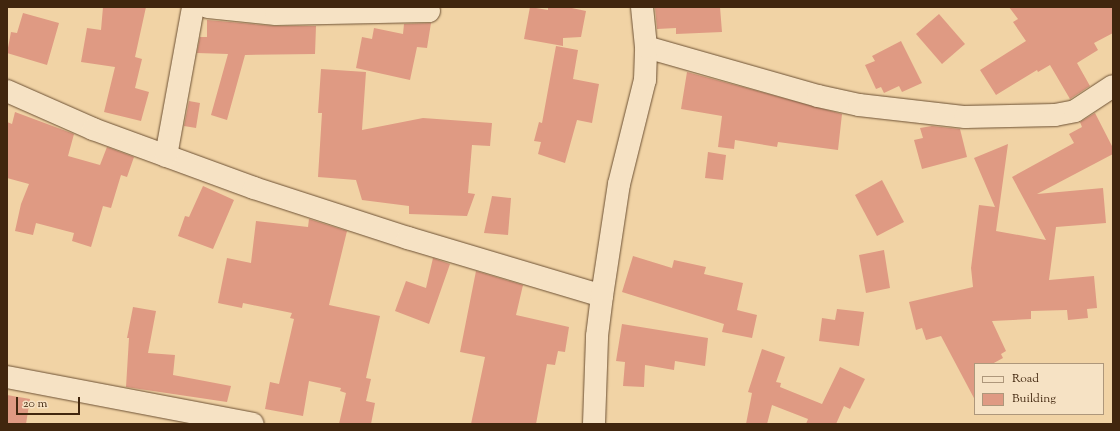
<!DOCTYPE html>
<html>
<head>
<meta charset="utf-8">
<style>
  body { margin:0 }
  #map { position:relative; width:1120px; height:431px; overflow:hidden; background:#f1d3a5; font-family:"Sorts Mill Goudy",serif }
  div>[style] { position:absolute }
  .building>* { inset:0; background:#df9a83 }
  .roads { filter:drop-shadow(0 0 1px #6d5134) drop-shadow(0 0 1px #6d5134) }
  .minor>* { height:22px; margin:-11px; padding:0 11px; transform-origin:11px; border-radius:11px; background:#f6e2c4 }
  span { translate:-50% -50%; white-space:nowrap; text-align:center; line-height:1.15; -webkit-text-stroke:3px #f6e2c4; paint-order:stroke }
  .frame { position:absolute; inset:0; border:8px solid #41260e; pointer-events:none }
  .legend { position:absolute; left:974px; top:363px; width:130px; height:52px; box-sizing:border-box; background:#f6e2c4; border:1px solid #ae977b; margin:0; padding:5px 7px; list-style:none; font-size:12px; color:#41260e }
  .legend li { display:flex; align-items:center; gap:8px; height:20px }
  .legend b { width:20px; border:1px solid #ae977b }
  .scale { position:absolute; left:16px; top:397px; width:64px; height:18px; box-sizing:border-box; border:2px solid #41260e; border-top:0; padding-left:5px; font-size:12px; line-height:14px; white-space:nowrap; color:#41260e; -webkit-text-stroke:3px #f6e2c4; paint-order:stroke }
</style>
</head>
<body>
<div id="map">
  <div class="building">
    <div style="clip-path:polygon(103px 7px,146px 7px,135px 57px,142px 59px,135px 88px,149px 92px,141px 121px,104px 112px,115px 67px,81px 62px,87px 28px,101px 30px)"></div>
    <div style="clip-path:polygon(530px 7px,548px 10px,548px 7px,567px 7px,586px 11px,581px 37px,563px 38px,563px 46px,524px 39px)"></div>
    <div style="clip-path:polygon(655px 7px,720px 7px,722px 32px,676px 34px,676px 28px,657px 29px)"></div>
    <div style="clip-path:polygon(1009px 7px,1113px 7px,1113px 33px,1094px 43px,1098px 50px,1077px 63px,1090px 86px,1070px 99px,1050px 65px,1038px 72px,1037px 70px,996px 95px,980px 70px,1026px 41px,1013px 22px,1018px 19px)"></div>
    <div style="clip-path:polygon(23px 13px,59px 23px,47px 65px,7px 53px,11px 32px,17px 33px)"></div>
    <div style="clip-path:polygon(939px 14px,965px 44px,942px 64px,916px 34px)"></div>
    <div style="clip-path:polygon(207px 20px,275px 26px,316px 26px,315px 54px,245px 55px,227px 120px,211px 115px,228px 54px,197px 53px,200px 37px,207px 37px)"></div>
    <div style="clip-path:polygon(431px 23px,427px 48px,417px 47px,410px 80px,356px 68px,362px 37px,372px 39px,374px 28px,403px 34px,404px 24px)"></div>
    <div style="clip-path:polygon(901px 41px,922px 83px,902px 92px,899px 86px,884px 93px,881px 87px,876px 89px,865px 65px,875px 61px,872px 56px)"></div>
    <div style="clip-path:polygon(556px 46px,578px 50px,573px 79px,599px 84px,592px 123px,577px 120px,565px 163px,538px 154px,541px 142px,534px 141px,539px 122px,542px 123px)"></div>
    <div style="clip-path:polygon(321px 69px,366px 72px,362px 130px,423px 118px,492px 123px,490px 146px,472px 145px,468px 193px,475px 194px,467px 216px,409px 214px,409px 206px,362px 200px,356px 180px,318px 177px,322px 113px,318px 113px)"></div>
    <div style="clip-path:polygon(687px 72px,842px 114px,838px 150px,778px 142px,777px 147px,735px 140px,734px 149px,718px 147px,722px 116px,681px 109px)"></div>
    <div style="clip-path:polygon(189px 101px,200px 103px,196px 128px,184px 126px)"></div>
    <div style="clip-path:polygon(15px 112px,74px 134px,68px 156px,100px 165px,107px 147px,134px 157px,127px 177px,121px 175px,111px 208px,103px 206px,91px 247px,72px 241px,74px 233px,36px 223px,33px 235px,15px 231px,21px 204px,29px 184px,7px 178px,7px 122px,12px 124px)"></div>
    <div style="clip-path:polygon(1095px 113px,1113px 148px,1113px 154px,1037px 194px,1103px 188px,1106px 223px,1056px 227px,1049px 280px,1094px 276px,1097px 308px,1087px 309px,1088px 318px,1068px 320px,1067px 310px,1031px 311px,1031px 319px,992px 321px,1006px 351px,1001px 354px,1003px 358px,992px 364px,975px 364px,975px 400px,941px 336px,926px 340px,922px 328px,916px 330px,909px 302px,973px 287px,971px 268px,979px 205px,995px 207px,974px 158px,1008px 144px,996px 231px,1046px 240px,1012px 177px,1074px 143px,1069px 134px,1082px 127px,1080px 122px)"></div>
    <div style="clip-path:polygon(932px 126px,960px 129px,967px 157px,922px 169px,914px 140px,923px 138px,920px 128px)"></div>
    <div style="clip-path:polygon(708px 152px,726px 155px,723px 180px,705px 178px)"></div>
    <div style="clip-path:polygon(882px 180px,904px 222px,877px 236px,855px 195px)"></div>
    <div style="clip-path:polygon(203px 186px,234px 200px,213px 249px,178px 236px,185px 216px,189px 217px)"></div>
    <div style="clip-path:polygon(492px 196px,511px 198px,508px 235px,484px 233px)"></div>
    <div style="clip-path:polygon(309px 219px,347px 231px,329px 305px,380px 316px,366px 378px,371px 379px,366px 401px,375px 403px,371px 424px,339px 424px,346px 393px,340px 391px,341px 388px,309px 381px,303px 416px,265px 409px,270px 382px,279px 384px,294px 319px,290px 318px,292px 313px,243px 303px,242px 308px,218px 303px,227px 258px,251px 263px,256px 221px,308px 227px)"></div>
    <div style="clip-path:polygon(884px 250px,890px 288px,866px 293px,859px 255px)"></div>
    <div style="clip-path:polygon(633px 256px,672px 268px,674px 260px,706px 267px,704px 274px,743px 283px,737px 310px,757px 315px,752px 338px,722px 332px,724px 324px,622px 292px)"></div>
    <div style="clip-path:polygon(433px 258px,450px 264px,429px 324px,395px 311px,406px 281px,426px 288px)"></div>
    <div style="clip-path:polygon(476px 271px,523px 285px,516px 315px,569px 327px,565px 352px,558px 351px,555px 365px,547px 364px,536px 424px,471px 424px,485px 357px,460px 352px)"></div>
    <div style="clip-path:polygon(133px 307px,156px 311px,148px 353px,175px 355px,173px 375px,231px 386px,227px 402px,126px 387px,129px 338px,127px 338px)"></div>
    <div style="clip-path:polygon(837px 309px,864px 312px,859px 346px,819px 341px,822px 318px,835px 320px)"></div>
    <div style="clip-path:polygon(622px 324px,708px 338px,705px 366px,675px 361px,674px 370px,645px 365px,644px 387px,623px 386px,625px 362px,616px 361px)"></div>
    <div style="clip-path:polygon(762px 349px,785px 357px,776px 382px,781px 383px,780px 387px,822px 404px,840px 367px,865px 379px,850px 409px,844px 406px,836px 424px,806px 424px,808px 419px,772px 405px,767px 424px,746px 424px,752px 393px,748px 392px)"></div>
    <div style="clip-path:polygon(7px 395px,30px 399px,26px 424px,7px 424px)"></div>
  </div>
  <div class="roads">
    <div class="minor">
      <div style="left:208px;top:7px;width:68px;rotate:5.9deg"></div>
      <div style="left:276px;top:14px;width:153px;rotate:-1.1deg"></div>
      <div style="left:646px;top:47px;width:179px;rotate:15.9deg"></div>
      <div style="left:818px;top:96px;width:42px;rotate:12.4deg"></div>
      <div style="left:859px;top:105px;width:107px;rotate:6.5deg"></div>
      <div style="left:965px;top:117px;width:90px;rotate:-1.3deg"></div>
      <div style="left:1055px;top:115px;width:20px;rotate:-11deg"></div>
      <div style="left:1075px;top:111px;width:45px;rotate:-33.3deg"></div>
      <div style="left:7px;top:91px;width:94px;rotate:23.8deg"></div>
      <div style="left:93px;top:129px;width:171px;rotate:20.1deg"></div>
      <div style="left:254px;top:188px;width:162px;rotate:18deg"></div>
      <div style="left:408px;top:238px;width:202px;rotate:16.6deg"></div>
      <div style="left:166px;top:156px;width:151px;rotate:-79.7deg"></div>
      <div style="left:7px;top:377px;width:250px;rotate:10.8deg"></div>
      <div style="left:594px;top:424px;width:88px;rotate:-88deg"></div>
      <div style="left:597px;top:336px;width:40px;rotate:-82.9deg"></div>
      <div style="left:602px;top:296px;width:113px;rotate:-81.4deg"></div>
      <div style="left:619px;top:184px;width:107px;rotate:-76deg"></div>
      <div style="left:645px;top:80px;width:33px;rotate:-88deg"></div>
      <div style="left:646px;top:47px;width:40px;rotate:-95.7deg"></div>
    </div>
  </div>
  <div class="frame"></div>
  <ul class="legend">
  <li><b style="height:5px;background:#f6e2c4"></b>Road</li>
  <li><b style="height:11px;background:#df9a83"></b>Building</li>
  </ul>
  <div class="scale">20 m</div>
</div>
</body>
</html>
